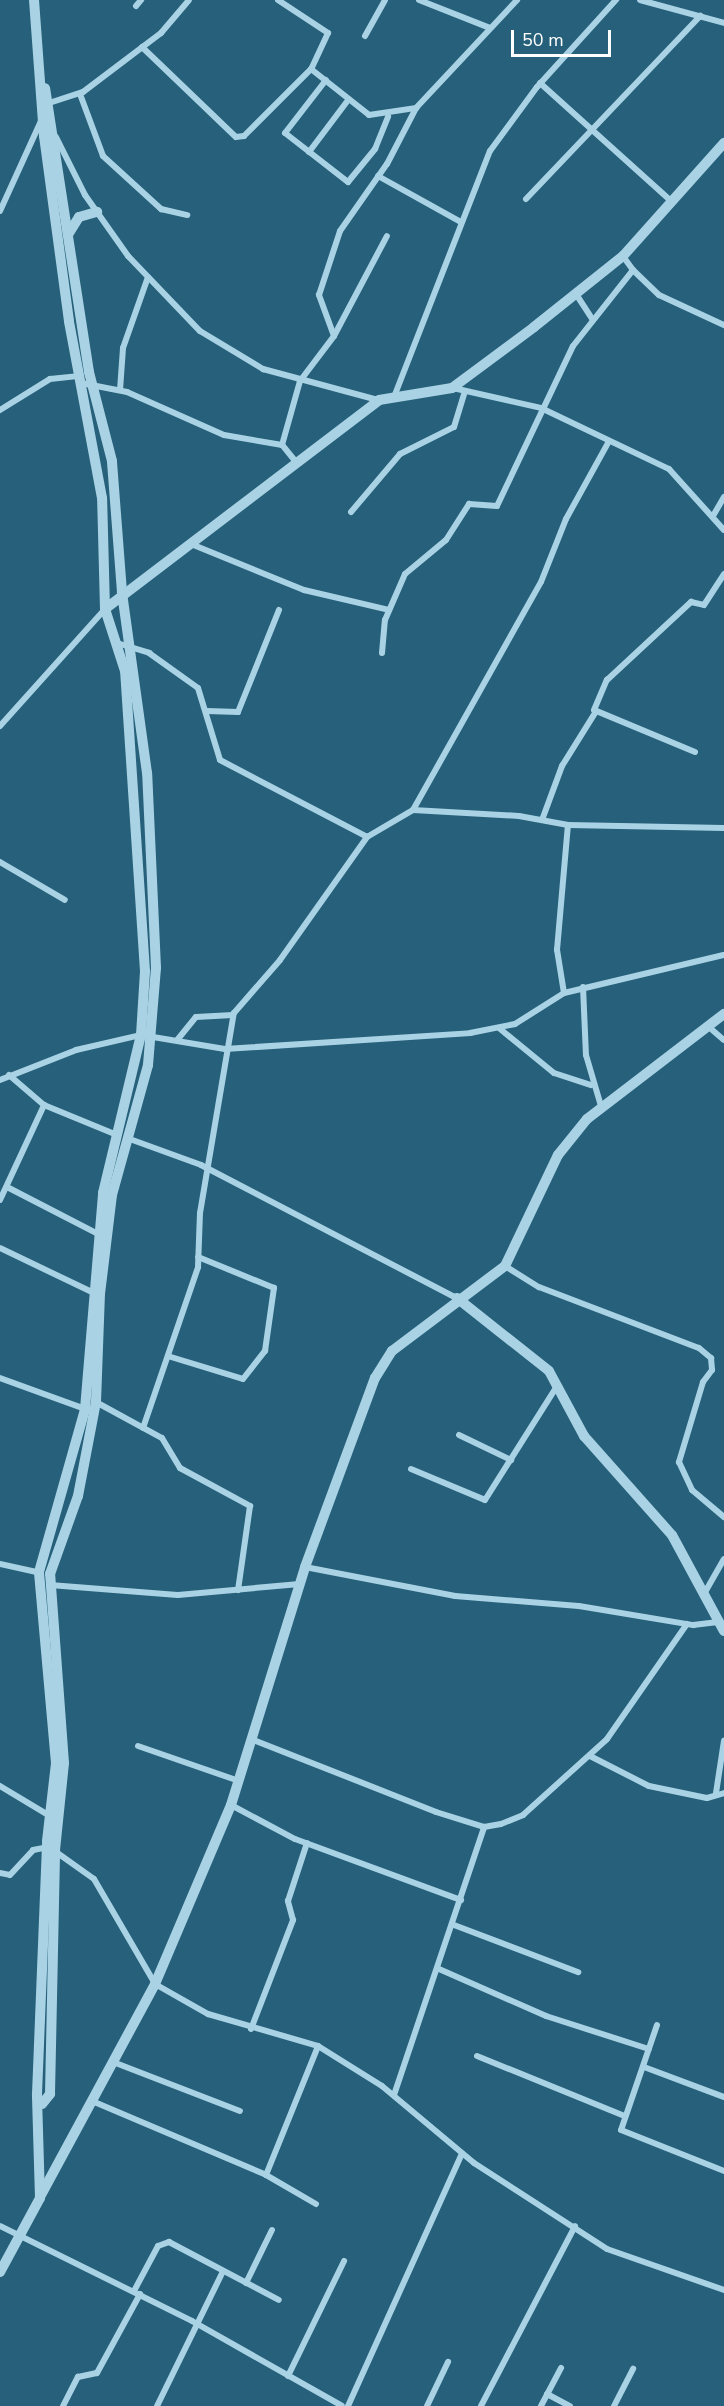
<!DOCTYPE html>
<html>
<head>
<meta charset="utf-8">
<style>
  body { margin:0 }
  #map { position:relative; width:724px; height:2406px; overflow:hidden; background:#26607a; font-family:"Nunito Sans",sans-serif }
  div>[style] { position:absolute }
  .minor>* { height:6px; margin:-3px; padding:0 3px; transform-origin:3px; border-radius:3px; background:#a9d2e4 }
  .tertiary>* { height:10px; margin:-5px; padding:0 5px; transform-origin:5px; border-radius:5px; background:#a9d2e4 }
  span { translate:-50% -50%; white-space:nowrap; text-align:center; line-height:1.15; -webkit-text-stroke:6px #26607a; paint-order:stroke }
  .scale { position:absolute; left:511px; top:30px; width:100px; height:27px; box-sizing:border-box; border:3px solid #fff; border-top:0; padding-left:8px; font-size:18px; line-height:21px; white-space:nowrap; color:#fff; -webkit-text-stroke:4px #26607a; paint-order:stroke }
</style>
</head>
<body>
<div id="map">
  <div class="minor">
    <div style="left:278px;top:0;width:60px;rotate:33.4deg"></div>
    <div style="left:328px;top:33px;width:40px;rotate:115deg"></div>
    <div style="left:419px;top:0;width:76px;rotate:21.5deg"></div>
    <div style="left:640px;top:0;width:87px;rotate:15.3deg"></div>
    <div style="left:136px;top:6px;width:8px;rotate:-50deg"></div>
    <div style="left:365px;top:36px;width:41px;rotate:-60.9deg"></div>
    <div style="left:142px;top:47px;width:130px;rotate:43.8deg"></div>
    <div style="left:236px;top:137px;width:8px;rotate:-7deg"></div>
    <div style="left:244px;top:136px;width:95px;rotate:-45deg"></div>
    <div style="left:311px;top:69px;width:74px;rotate:38.4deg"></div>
    <div style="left:369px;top:115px;width:48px;rotate:-8.5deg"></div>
    <div style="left:326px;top:80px;width:67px;rotate:127.7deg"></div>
    <div style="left:285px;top:133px;width:80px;rotate:37.9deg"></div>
    <div style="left:348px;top:182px;width:43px;rotate:-50.7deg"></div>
    <div style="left:375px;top:149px;width:35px;rotate:-68deg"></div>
    <div style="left:540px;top:83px;width:176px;rotate:42deg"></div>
    <div style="left:80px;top:94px;width:66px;rotate:69.6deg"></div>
    <div style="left:103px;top:156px;width:79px;rotate:42.4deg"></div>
    <div style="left:161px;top:209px;width:27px;rotate:13deg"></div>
    <div style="left:46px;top:104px;width:39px;rotate:-18deg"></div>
    <div style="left:83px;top:92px;width:98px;rotate:-37.1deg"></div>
    <div style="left:161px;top:33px;width:43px;rotate:-49.7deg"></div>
    <div style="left:56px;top:137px;width:65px;rotate:63.4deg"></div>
    <div style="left:85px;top:195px;width:75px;rotate:54.8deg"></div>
    <div style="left:128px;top:256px;width:104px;rotate:46.2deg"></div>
    <div style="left:200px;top:331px;width:74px;rotate:31.1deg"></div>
    <div style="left:263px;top:369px;width:119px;rotate:15.1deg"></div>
    <div style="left:309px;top:152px;width:66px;rotate:-53deg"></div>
    <div style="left:378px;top:176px;width:95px;rotate:29deg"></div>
    <div style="left:526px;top:199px;width:253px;rotate:-46.4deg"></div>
    <div style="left:0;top:211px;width:101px;rotate:-65.5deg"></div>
    <div style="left:633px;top:270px;width:36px;rotate:44deg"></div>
    <div style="left:659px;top:295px;width:72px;rotate:24.8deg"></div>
    <div style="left:576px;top:294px;width:30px;rotate:57deg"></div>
    <div style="left:334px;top:336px;width:113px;rotate:-62.1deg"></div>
    <div style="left:81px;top:383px;width:47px;rotate:11.1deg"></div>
    <div style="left:127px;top:392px;width:106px;rotate:23.9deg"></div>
    <div style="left:224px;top:435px;width:59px;rotate:9.8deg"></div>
    <div style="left:453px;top:388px;width:90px;rotate:12.8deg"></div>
    <div style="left:541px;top:408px;width:142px;rotate:25.5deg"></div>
    <div style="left:669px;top:469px;width:82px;rotate:48deg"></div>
    <div style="left:120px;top:390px;width:42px;rotate:-85.9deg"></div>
    <div style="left:123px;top:348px;width:75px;rotate:-70.6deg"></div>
    <div style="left:394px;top:397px;width:264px;rotate:-68.7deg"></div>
    <div style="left:490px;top:151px;width:79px;rotate:-53.7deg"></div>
    <div style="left:537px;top:87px;width:118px;rotate:-47.8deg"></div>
    <div style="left:0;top:410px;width:59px;rotate:-31.8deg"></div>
    <div style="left:50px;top:379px;width:30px;rotate:-6deg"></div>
    <div style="left:296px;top:462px;width:22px;rotate:-129deg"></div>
    <div style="left:282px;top:445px;width:66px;rotate:-74.3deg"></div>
    <div style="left:300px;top:381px;width:56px;rotate:-52.9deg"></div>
    <div style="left:334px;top:336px;width:44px;rotate:-110.1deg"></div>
    <div style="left:319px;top:295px;width:67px;rotate:-71.8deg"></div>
    <div style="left:340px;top:231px;width:82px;rotate:-55deg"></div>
    <div style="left:387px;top:164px;width:63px;rotate:-62.6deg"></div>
    <div style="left:416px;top:108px;width:148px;rotate:-46.9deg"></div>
    <div style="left:351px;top:512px;width:76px;rotate:-49.8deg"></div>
    <div style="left:400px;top:454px;width:60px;rotate:-26.6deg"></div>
    <div style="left:454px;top:427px;width:37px;rotate:-73deg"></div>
    <div style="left:713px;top:516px;width:22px;rotate:-60deg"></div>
    <div style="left:191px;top:544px;width:122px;rotate:22.2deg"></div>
    <div style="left:304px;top:590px;width:87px;rotate:13.2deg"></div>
    <div style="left:117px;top:643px;width:34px;rotate:17deg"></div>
    <div style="left:149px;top:653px;width:60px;rotate:35.5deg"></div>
    <div style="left:198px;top:688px;width:75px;rotate:73deg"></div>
    <div style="left:220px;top:760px;width:166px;rotate:27.6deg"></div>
    <div style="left:382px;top:653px;width:33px;rotate:-85deg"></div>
    <div style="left:385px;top:620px;width:50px;rotate:-66.5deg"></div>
    <div style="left:405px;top:574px;width:53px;rotate:-39.7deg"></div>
    <div style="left:446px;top:540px;width:43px;rotate:-57.4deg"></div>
    <div style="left:469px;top:504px;width:28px;rotate:4deg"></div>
    <div style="left:497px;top:506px;width:177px;rotate:-64.6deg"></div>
    <div style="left:573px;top:346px;width:97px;rotate:-51.7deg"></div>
    <div style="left:633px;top:270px;width:17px;rotate:-126deg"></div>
    <div style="left:207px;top:711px;width:31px;rotate:2deg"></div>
    <div style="left:238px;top:712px;width:110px;rotate:-68.1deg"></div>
    <div style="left:0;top:726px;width:157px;rotate:-48.1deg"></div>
    <div style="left:695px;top:752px;width:109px;rotate:-157.4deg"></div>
    <div style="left:594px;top:710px;width:33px;rotate:-67deg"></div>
    <div style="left:607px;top:680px;width:115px;rotate:-42.9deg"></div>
    <div style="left:691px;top:602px;width:13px;rotate:13deg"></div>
    <div style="left:704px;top:605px;width:37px;rotate:-57deg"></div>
    <div style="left:413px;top:810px;width:261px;rotate:-60.7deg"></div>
    <div style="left:541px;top:582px;width:68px;rotate:-68.4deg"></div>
    <div style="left:566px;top:519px;width:89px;rotate:-61.1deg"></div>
    <div style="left:542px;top:820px;width:58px;rotate:-69.7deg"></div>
    <div style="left:562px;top:766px;width:62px;rotate:-58.1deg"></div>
    <div style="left:0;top:862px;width:75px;rotate:30.3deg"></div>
    <div style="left:583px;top:987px;width:68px;rotate:87.5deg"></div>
    <div style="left:586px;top:1055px;width:53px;rotate:73.6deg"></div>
    <div style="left:564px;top:993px;width:44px;rotate:-99.2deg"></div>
    <div style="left:557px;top:950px;width:125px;rotate:-85deg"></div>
    <div style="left:499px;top:1028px;width:71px;rotate:39.3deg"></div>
    <div style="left:554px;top:1073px;width:39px;rotate:18deg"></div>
    <div style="left:710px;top:1028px;width:18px;rotate:41deg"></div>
    <div style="left:178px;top:1039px;width:28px;rotate:-51deg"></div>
    <div style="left:196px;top:1017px;width:37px;rotate:-3deg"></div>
    <div style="left:9px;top:1075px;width:46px;rotate:40.6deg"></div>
    <div style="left:44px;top:1105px;width:79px;rotate:22.3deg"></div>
    <div style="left:0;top:1080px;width:82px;rotate:-21.5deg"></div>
    <div style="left:76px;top:1050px;width:67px;rotate:-13deg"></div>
    <div style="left:141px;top:1035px;width:85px;rotate:9.5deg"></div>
    <div style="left:225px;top:1049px;width:246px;rotate:-3.7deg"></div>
    <div style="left:470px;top:1033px;width:46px;rotate:-11.3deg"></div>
    <div style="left:515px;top:1024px;width:58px;rotate:-32.3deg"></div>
    <div style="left:564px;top:993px;width:164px;rotate:-13.4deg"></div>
    <div style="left:127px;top:1138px;width:79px;rotate:20deg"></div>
    <div style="left:201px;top:1165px;width:288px;rotate:27.5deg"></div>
    <div style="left:7px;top:1187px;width:105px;rotate:27.3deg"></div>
    <div style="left:0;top:1200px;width:105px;rotate:-65.1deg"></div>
    <div style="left:0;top:1248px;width:106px;rotate:25.6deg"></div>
    <div style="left:505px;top:1266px;width:40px;rotate:32deg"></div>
    <div style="left:539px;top:1287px;width:171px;rotate:20.9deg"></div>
    <div style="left:699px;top:1348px;width:16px;rotate:40deg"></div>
    <div style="left:711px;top:1358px;width:12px;rotate:85deg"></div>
    <div style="left:712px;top:1370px;width:15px;rotate:127deg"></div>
    <div style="left:703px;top:1382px;width:84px;rotate:106.7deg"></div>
    <div style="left:679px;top:1462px;width:31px;rotate:65deg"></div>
    <div style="left:692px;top:1490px;width:42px;rotate:40.2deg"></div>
    <div style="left:171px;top:1357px;width:75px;rotate:17deg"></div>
    <div style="left:243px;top:1379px;width:36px;rotate:-52deg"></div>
    <div style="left:265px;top:1351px;width:64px;rotate:-81.9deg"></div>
    <div style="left:274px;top:1288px;width:82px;rotate:-157.8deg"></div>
    <div style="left:0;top:1378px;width:94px;rotate:20deg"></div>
    <div style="left:94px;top:1401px;width:77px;rotate:28.6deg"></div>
    <div style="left:162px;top:1438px;width:35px;rotate:59deg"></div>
    <div style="left:180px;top:1468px;width:80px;rotate:28.5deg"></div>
    <div style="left:250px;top:1506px;width:85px;rotate:98.1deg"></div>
    <div style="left:143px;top:1428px;width:170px;rotate:-71.1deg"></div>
    <div style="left:198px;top:1267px;width:54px;rotate:-87.9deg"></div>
    <div style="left:200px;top:1213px;width:203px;rotate:-80.4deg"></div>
    <div style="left:234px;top:1013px;width:70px;rotate:-49deg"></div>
    <div style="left:280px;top:960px;width:151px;rotate:-54.7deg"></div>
    <div style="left:367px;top:837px;width:53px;rotate:-30.4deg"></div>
    <div style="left:413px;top:810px;width:106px;rotate:3.2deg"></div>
    <div style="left:519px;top:816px;width:50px;rotate:10.4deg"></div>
    <div style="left:568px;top:825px;width:156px;rotate:1.1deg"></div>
    <div style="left:459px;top:1435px;width:58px;rotate:25.7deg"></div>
    <div style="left:411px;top:1469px;width:80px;rotate:22.7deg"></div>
    <div style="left:485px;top:1500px;width:135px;rotate:-57.7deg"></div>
    <div style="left:0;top:1564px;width:42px;rotate:12.4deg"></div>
    <div style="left:305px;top:1567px;width:153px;rotate:10.9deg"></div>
    <div style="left:455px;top:1596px;width:124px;rotate:4.6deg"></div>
    <div style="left:579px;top:1606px;width:116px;rotate:9.5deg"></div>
    <div style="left:693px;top:1625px;width:23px;rotate:-7deg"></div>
    <div style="left:50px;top:1585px;width:128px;rotate:4.5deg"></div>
    <div style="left:178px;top:1595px;width:122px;rotate:-5.2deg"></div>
    <div style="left:704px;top:1594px;width:40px;rotate:-60.3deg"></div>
    <div style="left:251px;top:1739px;width:199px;rotate:21.5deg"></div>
    <div style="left:436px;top:1812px;width:50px;rotate:17.4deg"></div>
    <div style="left:484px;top:1827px;width:17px;rotate:-10deg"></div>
    <div style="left:501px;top:1824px;width:24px;rotate:-22deg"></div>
    <div style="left:523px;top:1815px;width:113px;rotate:-42.1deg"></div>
    <div style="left:607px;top:1739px;width:140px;rotate:-55.2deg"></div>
    <div style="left:138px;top:1746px;width:107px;rotate:19.1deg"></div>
    <div style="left:590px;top:1756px;width:66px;rotate:27deg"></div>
    <div style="left:649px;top:1786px;width:59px;rotate:11.7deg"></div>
    <div style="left:707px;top:1798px;width:18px;rotate:-16deg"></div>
    <div style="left:0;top:1786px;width:58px;rotate:31deg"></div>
    <div style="left:716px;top:1793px;width:53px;rotate:-81.3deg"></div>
    <div style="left:231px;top:1805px;width:72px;rotate:28deg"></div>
    <div style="left:295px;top:1839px;width:177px;rotate:20.2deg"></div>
    <div style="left:0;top:1873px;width:10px;rotate:11deg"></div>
    <div style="left:10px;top:1875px;width:34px;rotate:-47deg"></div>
    <div style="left:33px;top:1850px;width:16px;rotate:-11deg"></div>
    <div style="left:49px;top:1847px;width:55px;rotate:35.4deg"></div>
    <div style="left:94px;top:1879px;width:121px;rotate:59.8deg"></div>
    <div style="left:155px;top:1984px;width:61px;rotate:29.5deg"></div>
    <div style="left:208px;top:2014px;width:115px;rotate:16.2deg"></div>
    <div style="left:318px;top:2046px;width:75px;rotate:32deg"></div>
    <div style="left:382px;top:2086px;width:120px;rotate:39.9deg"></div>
    <div style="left:474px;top:2163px;width:158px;rotate:32.9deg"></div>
    <div style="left:607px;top:2249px;width:124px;rotate:19.3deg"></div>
    <div style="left:454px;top:1925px;width:133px;rotate:20.8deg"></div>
    <div style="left:439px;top:1969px;width:117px;rotate:23.7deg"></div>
    <div style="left:546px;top:2016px;width:108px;rotate:17.8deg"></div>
    <div style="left:657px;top:2025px;width:111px;rotate:108.9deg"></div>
    <div style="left:621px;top:2130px;width:111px;rotate:21.7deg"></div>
    <div style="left:251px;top:2029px;width:117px;rotate:-68.9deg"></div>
    <div style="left:293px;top:1920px;width:20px;rotate:-105deg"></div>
    <div style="left:288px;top:1901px;width:61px;rotate:-71.9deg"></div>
    <div style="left:477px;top:2056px;width:160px;rotate:22.1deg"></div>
    <div style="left:113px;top:2062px;width:136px;rotate:21.1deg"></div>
    <div style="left:644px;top:2067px;width:85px;rotate:20.6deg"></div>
    <div style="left:394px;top:2095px;width:283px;rotate:-71.4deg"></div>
    <div style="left:92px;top:2101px;width:189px;rotate:23deg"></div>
    <div style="left:316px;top:2204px;width:58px;rotate:-149.9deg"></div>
    <div style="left:266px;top:2175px;width:139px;rotate:-68deg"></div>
    <div style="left:0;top:2226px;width:214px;rotate:26.3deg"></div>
    <div style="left:192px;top:2321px;width:172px;rotate:29.5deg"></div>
    <div style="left:246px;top:2283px;width:59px;rotate:-63.9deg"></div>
    <div style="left:134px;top:2291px;width:51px;rotate:-61.9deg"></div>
    <div style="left:158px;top:2246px;width:12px;rotate:-20deg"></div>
    <div style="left:169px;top:2242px;width:124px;rotate:27.8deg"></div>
    <div style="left:288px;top:2376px;width:128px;rotate:-64deg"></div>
    <div style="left:547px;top:2394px;width:26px;rotate:28deg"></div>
    <div style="left:63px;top:2406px;width:33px;rotate:-63deg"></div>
    <div style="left:78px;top:2377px;width:19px;rotate:-12deg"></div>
    <div style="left:97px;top:2373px;width:90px;rotate:-61.4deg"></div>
    <div style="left:157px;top:2406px;width:150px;rotate:-63.9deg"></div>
    <div style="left:348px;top:2406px;width:277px;rotate:-65.7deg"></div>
    <div style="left:427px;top:2406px;width:49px;rotate:-64.5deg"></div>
    <div style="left:481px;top:2406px;width:203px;rotate:-62.4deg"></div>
    <div style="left:541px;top:2406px;width:43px;rotate:-62.2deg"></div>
    <div style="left:614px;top:2406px;width:42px;rotate:-62.8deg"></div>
  </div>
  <div class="tertiary">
    <div style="left:69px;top:233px;width:19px;rotate:-58deg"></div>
    <div style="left:79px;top:217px;width:19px;rotate:-16deg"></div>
    <div style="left:105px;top:609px;width:345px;rotate:-37.3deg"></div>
    <div style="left:379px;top:400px;width:74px;rotate:-9.3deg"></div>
    <div style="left:452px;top:388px;width:102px;rotate:-36.6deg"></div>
    <div style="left:534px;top:327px;width:114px;rotate:-38.6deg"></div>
    <div style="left:623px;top:256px;width:152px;rotate:-48.2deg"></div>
    <div style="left:457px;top:1298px;width:117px;rotate:38.4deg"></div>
    <div style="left:549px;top:1371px;width:74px;rotate:61.7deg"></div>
    <div style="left:584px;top:1436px;width:132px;rotate:48.4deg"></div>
    <div style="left:672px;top:1535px;width:109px;rotate:61.6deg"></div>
    <div style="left:42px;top:2104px;width:13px;rotate:-51deg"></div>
    <div style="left:50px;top:2094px;width:244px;rotate:-88.8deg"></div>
    <div style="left:55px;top:1850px;width:87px;rotate:-84.1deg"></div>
    <div style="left:64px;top:1763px;width:190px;rotate:-94.2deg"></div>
    <div style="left:50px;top:1574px;width:83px;rotate:-70.3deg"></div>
    <div style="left:78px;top:1496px;width:96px;rotate:-79.2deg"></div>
    <div style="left:96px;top:1402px;width:108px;rotate:-87.9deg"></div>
    <div style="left:100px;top:1294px;width:100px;rotate:-83.1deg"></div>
    <div style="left:112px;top:1195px;width:135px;rotate:-74.5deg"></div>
    <div style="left:148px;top:1065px;width:97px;rotate:-85.3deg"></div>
    <div style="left:156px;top:968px;width:195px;rotate:-92.6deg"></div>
    <div style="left:147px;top:773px;width:183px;rotate:-97.9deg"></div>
    <div style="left:122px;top:592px;width:131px;rotate:-94.4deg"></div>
    <div style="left:112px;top:461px;width:92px;rotate:-104.5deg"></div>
    <div style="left:89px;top:372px;width:287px;rotate:-98.8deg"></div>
    <div style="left:41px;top:2195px;width:240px;rotate:-61.6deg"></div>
    <div style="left:155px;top:1984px;width:194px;rotate:-67deg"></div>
    <div style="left:231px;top:1805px;width:249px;rotate:-72.7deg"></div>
    <div style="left:305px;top:1567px;width:202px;rotate:-69.7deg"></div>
    <div style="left:375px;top:1378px;width:32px;rotate:-58deg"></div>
    <div style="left:392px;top:1351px;width:141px;rotate:-37deg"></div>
    <div style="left:505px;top:1266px;width:123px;rotate:-64.5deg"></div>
    <div style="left:558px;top:1155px;width:46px;rotate:-51.1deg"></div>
    <div style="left:587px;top:1119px;width:173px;rotate:-37.5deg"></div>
    <div style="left:0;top:2272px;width:84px;rotate:-61.6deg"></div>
    <div style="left:40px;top:2198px;width:104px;rotate:-91.7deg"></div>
    <div style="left:37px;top:2094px;width:253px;rotate:-87.7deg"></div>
    <div style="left:47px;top:1841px;width:79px;rotate:-83.4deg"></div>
    <div style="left:56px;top:1763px;width:192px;rotate:-95.1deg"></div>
    <div style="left:39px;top:1572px;width:169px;rotate:-74.2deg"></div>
    <div style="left:85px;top:1409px;width:217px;rotate:-85.2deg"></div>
    <div style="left:103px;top:1193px;width:163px;rotate:-76.5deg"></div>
    <div style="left:141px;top:1035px;width:64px;rotate:-86.4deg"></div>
    <div style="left:145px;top:971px;width:301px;rotate:-93.8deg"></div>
    <div style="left:125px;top:671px;width:65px;rotate:-107.9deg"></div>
    <div style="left:105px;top:609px;width:111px;rotate:-91.5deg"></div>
    <div style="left:102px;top:498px;width:180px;rotate:-100.6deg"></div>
    <div style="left:69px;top:321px;width:187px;rotate:-97.7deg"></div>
    <div style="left:44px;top:136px;width:136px;rotate:-94.2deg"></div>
  </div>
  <div class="scale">50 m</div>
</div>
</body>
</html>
